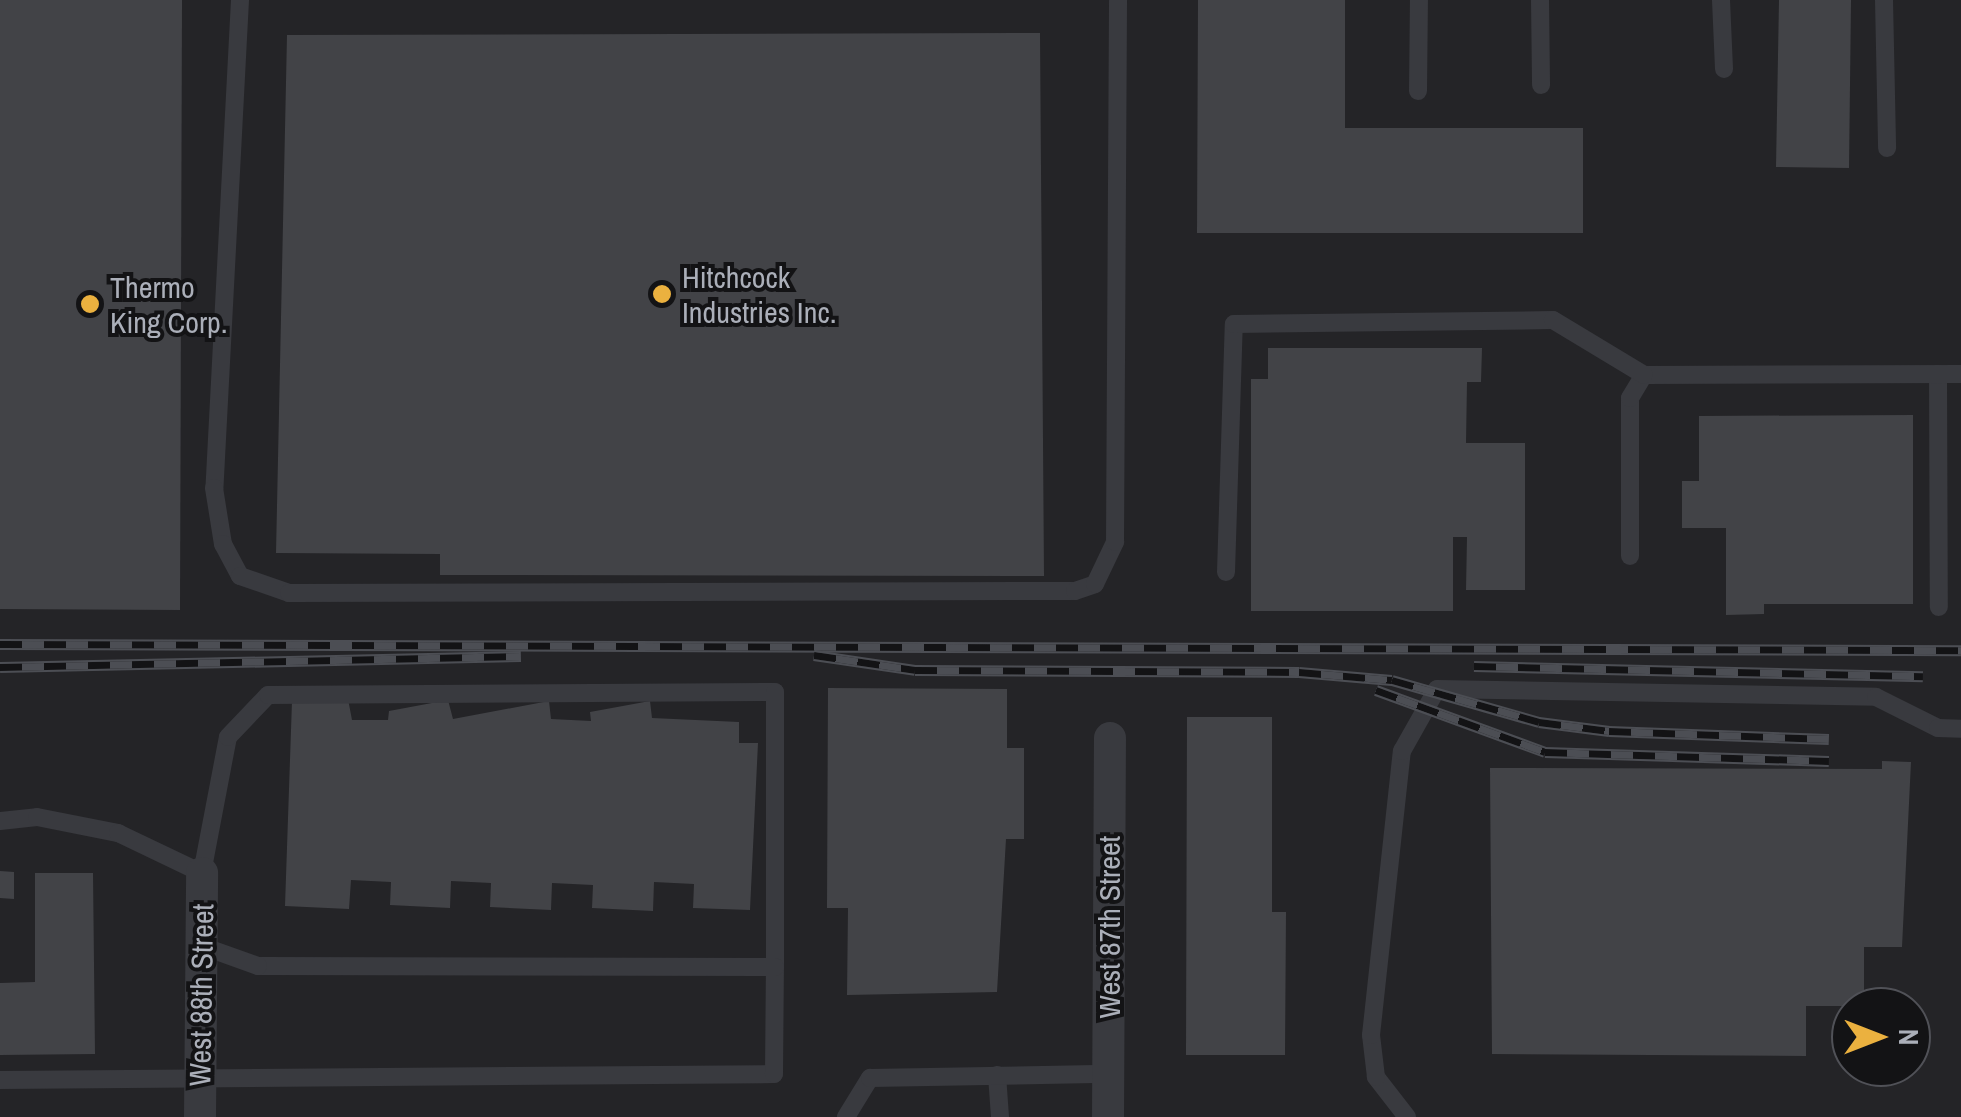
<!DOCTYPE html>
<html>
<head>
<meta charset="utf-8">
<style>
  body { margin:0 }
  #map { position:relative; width:1961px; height:1117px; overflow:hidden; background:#18181a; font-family:"Archivo Narrow",sans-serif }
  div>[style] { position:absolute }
  .built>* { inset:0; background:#242427 }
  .building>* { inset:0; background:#424347 }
  .lane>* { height:18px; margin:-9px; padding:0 9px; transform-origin:9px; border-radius:9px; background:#393a3f }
  .street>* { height:32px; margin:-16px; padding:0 16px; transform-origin:16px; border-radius:16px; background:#393a3f }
  .rail>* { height:11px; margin-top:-5.5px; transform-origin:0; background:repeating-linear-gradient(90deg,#131315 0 22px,#4c4e54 0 44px); box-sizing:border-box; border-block:2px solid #4c4e54 }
  .dots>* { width:28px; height:28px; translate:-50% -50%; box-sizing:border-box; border:5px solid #131315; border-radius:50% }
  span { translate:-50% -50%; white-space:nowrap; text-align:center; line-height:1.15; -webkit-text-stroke:8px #131315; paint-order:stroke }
  .poi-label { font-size:30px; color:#abafb9 }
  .left { translate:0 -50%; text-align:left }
  .street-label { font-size:30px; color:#abafb9 }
  .north { position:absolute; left:1831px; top:987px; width:100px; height:100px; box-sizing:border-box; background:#131315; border:2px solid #505157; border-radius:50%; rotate:90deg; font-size:28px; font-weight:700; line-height:40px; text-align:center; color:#abafb9 }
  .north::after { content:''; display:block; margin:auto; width:35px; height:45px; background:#ebb13f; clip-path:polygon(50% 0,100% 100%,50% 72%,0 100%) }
</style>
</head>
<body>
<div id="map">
  <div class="built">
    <div style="clip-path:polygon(evenodd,0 0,1961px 0,1961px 1117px,0 1117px,0 0,1851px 1007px,1911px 1007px,1911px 1067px,1851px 1067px,1851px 1007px)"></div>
  </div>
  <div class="building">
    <div style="clip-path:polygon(0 0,182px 0,180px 610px,0 609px)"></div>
    <div style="clip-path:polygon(1198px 0,1345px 0,1345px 128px,1583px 128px,1583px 233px,1197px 233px)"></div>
    <div style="clip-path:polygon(1779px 0,1851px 0,1849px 168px,1776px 167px)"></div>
    <div style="clip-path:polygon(1040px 33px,1044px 576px,440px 575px,440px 554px,276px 553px,287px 35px)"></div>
    <div style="clip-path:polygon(1268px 348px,1482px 348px,1481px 382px,1467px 382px,1466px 443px,1525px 443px,1525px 590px,1466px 590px,1467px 537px,1453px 537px,1453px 611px,1251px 611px,1251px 379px,1268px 379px)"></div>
    <div style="clip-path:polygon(1913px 415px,1913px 604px,1764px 604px,1764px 614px,1726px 615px,1726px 528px,1682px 528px,1682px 481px,1699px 481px,1699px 416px)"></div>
    <div style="clip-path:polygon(828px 688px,1007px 689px,1007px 748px,1024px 748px,1024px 839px,1006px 839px,997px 992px,847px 995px,848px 908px,827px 908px)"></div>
    <div style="clip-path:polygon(348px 699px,352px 720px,388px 720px,389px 711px,448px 700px,453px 719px,549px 701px,551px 719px,591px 721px,590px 712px,650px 701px,652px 718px,739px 722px,739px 743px,758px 743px,750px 910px,693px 908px,694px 884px,654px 882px,653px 911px,592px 908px,593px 885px,552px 883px,551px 910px,490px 907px,491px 883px,451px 881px,450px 908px,390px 905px,391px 882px,351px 880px,349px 909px,285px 906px,292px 701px)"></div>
    <div style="clip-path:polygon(1187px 717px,1272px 717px,1272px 912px,1286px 912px,1285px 1055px,1186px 1055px)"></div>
    <div style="clip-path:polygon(1882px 761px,1911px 762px,1902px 947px,1864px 947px,1864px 1006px,1806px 1006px,1806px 1056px,1492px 1054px,1490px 768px,1882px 769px)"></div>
    <div style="clip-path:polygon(0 871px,14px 872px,14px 899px,0 898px)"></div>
    <div style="clip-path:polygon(35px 873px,93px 873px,95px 1054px,0 1055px,0 983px,35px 982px)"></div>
  </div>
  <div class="lane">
    <div style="left:240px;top:0;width:489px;rotate:93deg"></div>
    <div style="left:214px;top:488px;width:57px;rotate:80.9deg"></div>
    <div style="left:223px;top:544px;width:36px;rotate:62deg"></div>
    <div style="left:240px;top:576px;width:52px;rotate:19.1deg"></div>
    <div style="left:289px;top:593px;width:786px;rotate:-0.15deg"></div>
    <div style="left:1075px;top:591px;width:21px;rotate:-19deg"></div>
    <div style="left:1095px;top:584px;width:47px;rotate:-64.5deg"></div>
    <div style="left:1115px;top:542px;width:542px;rotate:-89.68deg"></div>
    <div style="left:1540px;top:0;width:85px;rotate:89.3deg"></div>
    <div style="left:1721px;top:0;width:69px;rotate:87.5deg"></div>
    <div style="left:1884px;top:0;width:148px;rotate:88.8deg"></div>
    <div style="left:1418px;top:91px;width:91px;rotate:-89.4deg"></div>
    <div style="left:1938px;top:374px;width:233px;rotate:89.8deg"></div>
    <div style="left:1630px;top:556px;width:158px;rotate:-90deg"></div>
    <div style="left:1630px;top:398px;width:27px;rotate:-59deg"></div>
    <div style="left:1644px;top:375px;width:317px;rotate:-0.2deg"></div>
    <div style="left:1226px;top:572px;width:248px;rotate:-88.2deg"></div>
    <div style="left:1234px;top:324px;width:319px;rotate:-0.7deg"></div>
    <div style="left:1553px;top:320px;width:106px;rotate:31.1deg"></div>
    <div style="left:0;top:821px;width:37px;rotate:-6deg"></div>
    <div style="left:37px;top:817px;width:83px;rotate:11.2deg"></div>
    <div style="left:118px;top:833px;width:93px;rotate:25.5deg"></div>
    <div style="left:202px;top:873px;width:138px;rotate:-79.2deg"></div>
    <div style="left:228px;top:737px;width:58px;rotate:-46.4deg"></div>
    <div style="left:268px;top:695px;width:507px;rotate:-0.34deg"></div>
    <div style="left:775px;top:692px;width:275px;rotate:90deg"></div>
    <div style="left:997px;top:1075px;width:42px;rotate:85.9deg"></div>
    <div style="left:0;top:1080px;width:774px;rotate:-0.44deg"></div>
    <div style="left:774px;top:1074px;width:107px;rotate:-89.5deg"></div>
    <div style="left:775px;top:967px;width:517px;rotate:-179.89deg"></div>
    <div style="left:258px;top:966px;width:59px;rotate:-160.3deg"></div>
    <div style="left:846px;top:1117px;width:46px;rotate:-58.4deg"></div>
    <div style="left:870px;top:1078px;width:239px;rotate:-1deg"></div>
    <div style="left:1407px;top:1117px;width:51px;rotate:-127.8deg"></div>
    <div style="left:1376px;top:1077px;width:42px;rotate:-96.8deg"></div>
    <div style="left:1371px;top:1035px;width:286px;rotate:-83.8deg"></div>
    <div style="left:1402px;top:751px;width:71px;rotate:-60.6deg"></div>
    <div style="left:1437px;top:689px;width:439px;rotate:1deg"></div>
    <div style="left:1876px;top:697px;width:69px;rotate:26.6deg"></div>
    <div style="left:1938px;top:728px;width:23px;rotate:2deg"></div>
  </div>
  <div class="street">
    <div style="left:200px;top:1117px;width:244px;rotate:-89.5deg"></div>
    <div style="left:1108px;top:1117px;width:379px;rotate:-89.7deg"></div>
  </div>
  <div class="rail">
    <div style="left:0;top:644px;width:1961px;rotate:0.18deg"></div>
    <div style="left:814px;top:655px;width:102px;rotate:8.4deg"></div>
    <div style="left:915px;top:670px;width:384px;rotate:0.3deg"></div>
    <div style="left:1299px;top:672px;width:93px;rotate:4.9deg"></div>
    <div style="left:1392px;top:680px;width:153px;rotate:15.9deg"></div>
    <div style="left:1539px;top:722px;width:71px;rotate:7.3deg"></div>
    <div style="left:1609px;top:731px;width:220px;rotate:2.1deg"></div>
    <div style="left:1474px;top:666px;width:449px;rotate:1.3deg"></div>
    <div style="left:0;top:667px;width:521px;rotate:-1.21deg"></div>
    <div style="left:1376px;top:690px;width:180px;rotate:20.1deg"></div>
    <div style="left:1545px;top:752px;width:284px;rotate:1.8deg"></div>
  </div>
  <div class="dots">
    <div style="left:662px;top:294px;background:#ebb13f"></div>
    <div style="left:90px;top:304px;background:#ebb13f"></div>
  </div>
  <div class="poi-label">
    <span class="left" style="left:682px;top:294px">Hitchcock<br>Industries Inc.</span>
    <span class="left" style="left:110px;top:304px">Thermo<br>King Corp.</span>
  </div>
  <div class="street-label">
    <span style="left:1109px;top:927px;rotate:-90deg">West 87th Street</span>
    <span style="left:201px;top:995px;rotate:-89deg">West 88th Street</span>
  </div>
  <div class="north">N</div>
</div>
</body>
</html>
